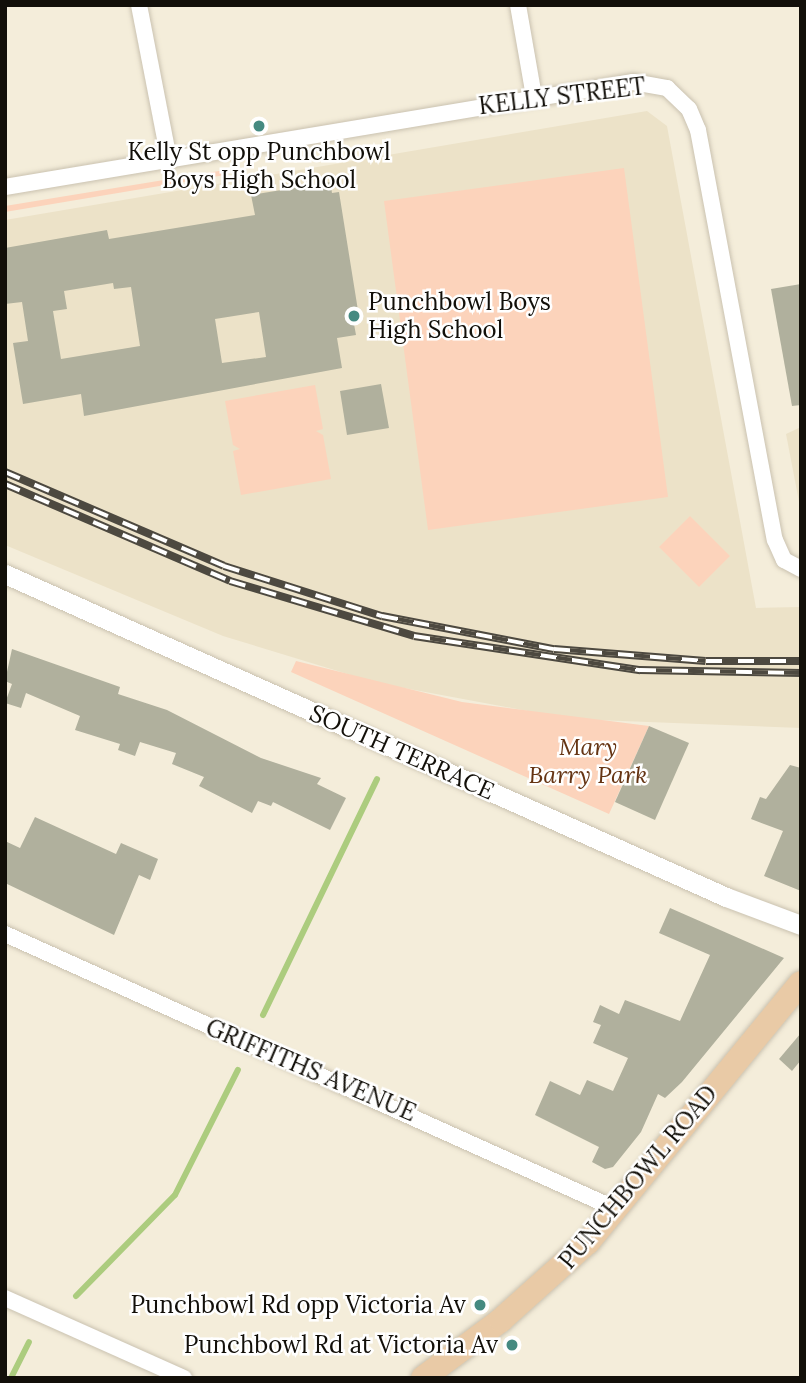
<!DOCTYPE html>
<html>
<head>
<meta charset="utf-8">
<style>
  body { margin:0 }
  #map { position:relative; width:806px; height:1383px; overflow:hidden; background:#f4edda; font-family:Lora,serif }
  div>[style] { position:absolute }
  .built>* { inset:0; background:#ece2c8 }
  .green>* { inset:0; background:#fcd3bb }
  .stream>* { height:6px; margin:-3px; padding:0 3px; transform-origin:3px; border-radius:3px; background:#accc7e }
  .building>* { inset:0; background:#b0b09d }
  .roads { filter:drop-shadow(0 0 2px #cac2b0) drop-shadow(0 0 2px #cac2b0) }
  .minor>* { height:16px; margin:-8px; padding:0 8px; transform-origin:8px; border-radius:8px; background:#fff }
  .tertiary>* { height:19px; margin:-9.5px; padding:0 9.5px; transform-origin:9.5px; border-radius:9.5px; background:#fff }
  .primary>* { height:24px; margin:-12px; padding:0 12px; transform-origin:12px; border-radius:12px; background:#e9caa6 }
  .rail>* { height:8px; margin-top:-4px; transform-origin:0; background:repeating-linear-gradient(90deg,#fff 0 16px,#4d4940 0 32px); box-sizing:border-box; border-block:2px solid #4d4940 }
  .dots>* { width:19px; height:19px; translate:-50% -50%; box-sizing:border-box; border:4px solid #fff; border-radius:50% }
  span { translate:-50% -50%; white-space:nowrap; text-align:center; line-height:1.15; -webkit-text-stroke:5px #fff; paint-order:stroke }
  .street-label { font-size:24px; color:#120f09 }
  .poi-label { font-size:24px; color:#120f09 }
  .left { translate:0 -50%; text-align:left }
  .right { translate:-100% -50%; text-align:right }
  .park-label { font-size:24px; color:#653413; font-style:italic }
  .frame { position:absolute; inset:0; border:7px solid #120f09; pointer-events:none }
</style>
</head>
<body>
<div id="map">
  <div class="built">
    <div style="clip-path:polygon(647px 111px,667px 126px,756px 608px,801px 607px,801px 728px,571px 719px,377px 683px,223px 636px,5px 545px,5px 220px)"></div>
    <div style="clip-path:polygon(801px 427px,801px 512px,786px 434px)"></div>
  </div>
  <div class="green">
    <div style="clip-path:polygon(624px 168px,668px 497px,428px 530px,384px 201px)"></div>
    <div style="clip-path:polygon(225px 170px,225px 175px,5px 212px,5px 206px)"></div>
    <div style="clip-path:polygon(315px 385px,323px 429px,316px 431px,323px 435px,331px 479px,241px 495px,233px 451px,240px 449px,233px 445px,225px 401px)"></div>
    <div style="clip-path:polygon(690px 516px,730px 556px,699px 587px,659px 547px)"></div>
    <div style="clip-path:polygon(296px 661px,462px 702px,649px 726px,609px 814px,291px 672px)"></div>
  </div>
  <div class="stream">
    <div style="left:263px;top:1015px;width:262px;rotate:-64.2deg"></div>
    <div style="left:76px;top:1296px;width:141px;rotate:-45.6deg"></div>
    <div style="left:175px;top:1195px;width:140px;rotate:-63.3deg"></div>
    <div style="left:11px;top:1378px;width:40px;rotate:-63.4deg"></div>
  </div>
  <div class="building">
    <div style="clip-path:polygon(evenodd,330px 182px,332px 193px,339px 192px,360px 323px,354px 324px,356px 335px,337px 338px,342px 368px,84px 416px,81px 394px,23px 404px,13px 343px,28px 341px,22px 302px,5px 304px,5px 248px,107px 230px,109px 239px,255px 215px,251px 195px,330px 182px,113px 283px,114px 289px,131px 287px,140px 346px,61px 359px,53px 311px,67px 309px,64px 291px,113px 283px,330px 182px,259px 312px,266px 357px,222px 363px,215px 319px,259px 312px)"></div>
    <div style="clip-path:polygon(801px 284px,801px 405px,792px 406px,771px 289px)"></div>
    <div style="clip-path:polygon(381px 384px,389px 428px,347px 435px,340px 391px)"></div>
    <div style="clip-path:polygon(12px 649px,120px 687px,118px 694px,167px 710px,261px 758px,321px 778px,317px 784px,346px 798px,330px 830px,273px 802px,271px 806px,258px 801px,252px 813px,199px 786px,204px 777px,172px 764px,176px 753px,140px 742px,135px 756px,118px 750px,120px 744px,75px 730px,80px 716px,26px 693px,21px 708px,5px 703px,12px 684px,5px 681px)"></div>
    <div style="clip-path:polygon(649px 726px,689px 743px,655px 820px,615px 802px)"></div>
    <div style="clip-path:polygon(790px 765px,801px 768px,801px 891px,764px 876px,783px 831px,751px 819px,760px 797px,766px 799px)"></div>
    <div style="clip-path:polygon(35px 817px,116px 854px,121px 843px,158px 859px,150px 880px,139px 875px,114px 935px,5px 883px,5px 841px,20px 848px)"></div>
    <div style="clip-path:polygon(670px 908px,784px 958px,682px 1082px,665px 1098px,658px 1094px,641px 1132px,613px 1167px,605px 1169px,592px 1162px,599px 1147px,535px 1115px,550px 1081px,580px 1095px,587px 1080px,613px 1091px,628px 1058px,593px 1043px,601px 1025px,593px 1022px,600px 1005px,619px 1014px,625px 1000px,680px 1021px,710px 955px,659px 933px)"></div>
    <div style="clip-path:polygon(801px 1033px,801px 1060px,792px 1071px,779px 1059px)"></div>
  </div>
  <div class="roads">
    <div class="minor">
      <div style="left:139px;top:5px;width:158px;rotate:79deg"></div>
      <div style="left:518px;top:5px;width:93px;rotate:80.1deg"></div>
      <div style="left:5px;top:187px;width:637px;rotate:-9.49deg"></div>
      <div style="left:633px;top:82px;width:35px;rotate:10deg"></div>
      <div style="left:667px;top:88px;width:30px;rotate:44deg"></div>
      <div style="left:689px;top:109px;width:23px;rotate:67deg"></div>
      <div style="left:698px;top:130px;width:417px;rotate:79.4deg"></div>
      <div style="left:775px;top:540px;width:22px;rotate:66deg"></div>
      <div style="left:784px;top:560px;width:19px;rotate:28deg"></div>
      <div style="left:5px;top:934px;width:670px;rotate:24.23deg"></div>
      <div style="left:5px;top:1298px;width:196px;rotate:24.1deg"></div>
    </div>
    <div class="tertiary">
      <div style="left:5px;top:574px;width:790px;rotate:24.13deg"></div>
      <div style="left:726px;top:897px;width:80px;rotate:20.5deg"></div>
    </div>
    <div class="primary">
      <div style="left:423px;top:1378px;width:97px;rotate:-36.6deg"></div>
      <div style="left:501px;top:1320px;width:117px;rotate:-41.9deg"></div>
      <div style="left:588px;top:1242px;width:335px;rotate:-50.6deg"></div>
    </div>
  </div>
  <div class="rail">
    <div style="left:5px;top:472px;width:238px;rotate:23.2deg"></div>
    <div style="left:224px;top:566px;width:166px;rotate:17.6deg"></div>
    <div style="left:382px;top:616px;width:175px;rotate:10.9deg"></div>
    <div style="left:554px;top:649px;width:152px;rotate:4.5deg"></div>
    <div style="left:706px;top:661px;width:95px"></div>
    <div style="left:5px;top:484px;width:245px;rotate:23.3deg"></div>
    <div style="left:230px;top:581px;width:192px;rotate:16.6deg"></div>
    <div style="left:414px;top:636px;width:229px;rotate:8.6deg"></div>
    <div style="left:640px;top:670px;width:161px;rotate:1.1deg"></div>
  </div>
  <div class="dots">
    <div style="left:259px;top:126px;background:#458a81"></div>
    <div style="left:354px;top:316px;background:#458a81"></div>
    <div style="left:480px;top:1305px;background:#458a81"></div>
    <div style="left:512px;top:1345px;background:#458a81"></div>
  </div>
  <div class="street-label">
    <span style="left:562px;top:96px;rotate:-7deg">KELLY STREET</span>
    <span style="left:402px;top:752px;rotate:24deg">SOUTH TERRACE</span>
    <span style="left:311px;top:1070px;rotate:23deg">GRIFFITHS AVENUE</span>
    <span style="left:638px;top:1177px;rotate:-50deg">PUNCHBOWL ROAD</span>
  </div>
  <div class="poi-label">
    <span style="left:259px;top:166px">Kelly St opp Punchbowl<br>Boys High School</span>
    <span class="left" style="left:368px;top:316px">Punchbowl Boys<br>High School</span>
    <span class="right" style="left:466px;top:1305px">Punchbowl Rd opp Victoria Av</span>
    <span class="right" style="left:498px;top:1345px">Punchbowl Rd at Victoria Av</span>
  </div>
  <div class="park-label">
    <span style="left:588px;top:761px">Mary<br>Barry Park</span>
  </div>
  <div class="frame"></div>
</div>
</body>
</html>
